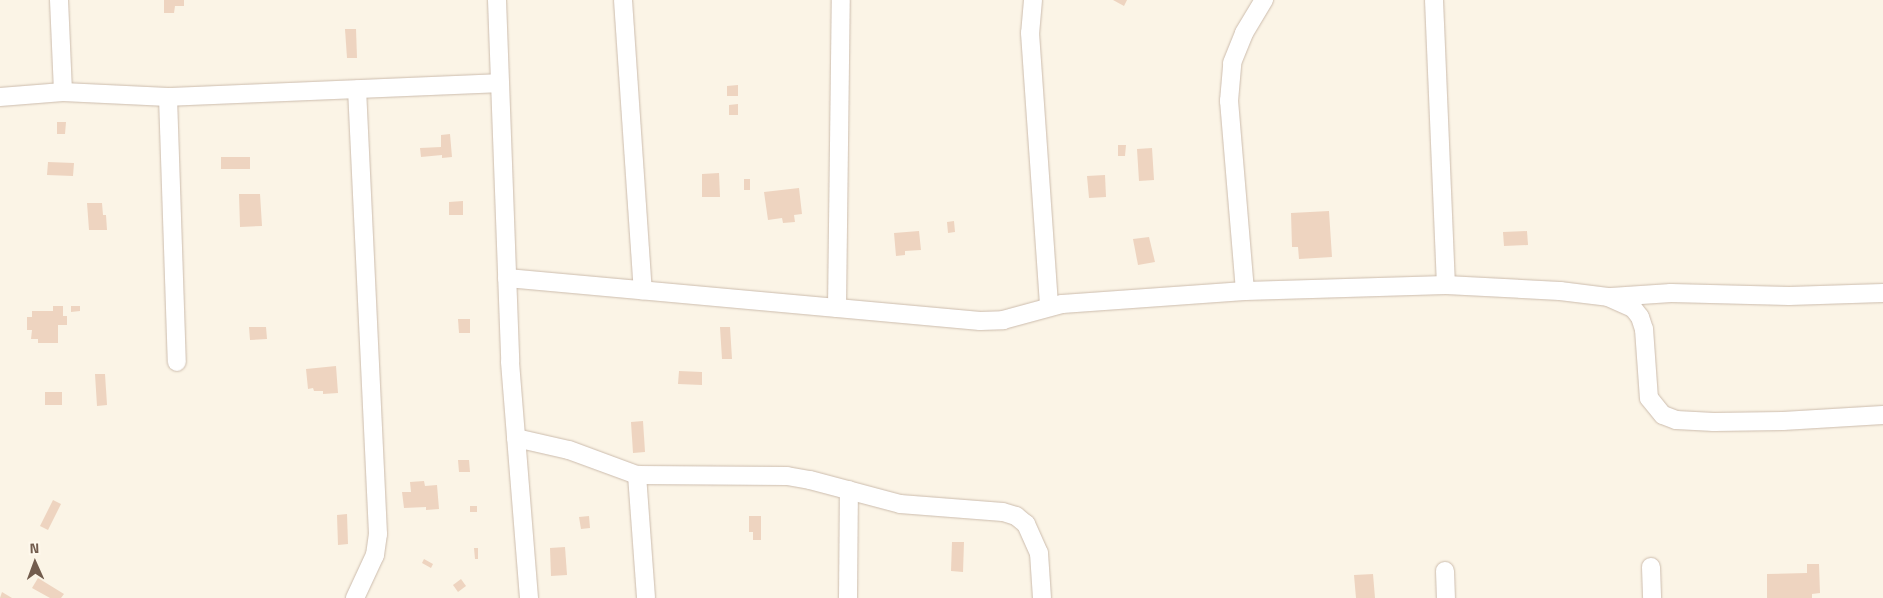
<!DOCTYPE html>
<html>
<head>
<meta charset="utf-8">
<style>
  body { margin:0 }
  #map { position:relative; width:1883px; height:598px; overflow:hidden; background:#fbf4e6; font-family:"Titillium Web",sans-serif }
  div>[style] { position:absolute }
  .building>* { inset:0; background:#eed4c0 }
  .roads { filter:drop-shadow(0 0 1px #ccbcad) drop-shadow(0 0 1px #ccbcad) }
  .minor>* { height:18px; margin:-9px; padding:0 9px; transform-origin:9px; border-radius:9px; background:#fff }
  span { translate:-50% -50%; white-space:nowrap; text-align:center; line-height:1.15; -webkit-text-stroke:4.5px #fef8ec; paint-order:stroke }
  .north { position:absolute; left:10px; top:538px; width:50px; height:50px; -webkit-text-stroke:4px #fef8ec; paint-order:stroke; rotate:358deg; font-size:14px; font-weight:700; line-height:20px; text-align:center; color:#725c4d }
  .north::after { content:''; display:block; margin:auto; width:18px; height:22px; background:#725c4d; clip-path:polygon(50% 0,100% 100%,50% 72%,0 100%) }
</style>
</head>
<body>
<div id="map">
  <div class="building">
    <div style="clip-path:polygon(164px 0,184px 0,184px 6px,175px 6px,174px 13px,164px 13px)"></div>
    <div style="clip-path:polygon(1113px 0,1127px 0,1124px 6px)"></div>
    <div style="clip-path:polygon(345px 29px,356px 29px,357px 58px,347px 58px)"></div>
    <div style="clip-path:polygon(738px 85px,738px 96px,727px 96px,727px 86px)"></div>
    <div style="clip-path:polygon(738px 104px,738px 115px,729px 115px,729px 105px)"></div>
    <div style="clip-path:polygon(57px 122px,66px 122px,65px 134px,57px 134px)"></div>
    <div style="clip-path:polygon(450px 134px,452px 157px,442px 158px,442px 155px,421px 157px,420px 148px,441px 147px,441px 135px)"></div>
    <div style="clip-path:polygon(1118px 145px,1126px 145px,1125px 156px,1118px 156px)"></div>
    <div style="clip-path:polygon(1152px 148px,1154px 180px,1139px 181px,1137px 149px)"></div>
    <div style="clip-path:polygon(221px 157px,250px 157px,250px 169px,221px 169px)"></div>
    <div style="clip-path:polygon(48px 162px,74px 163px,73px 176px,47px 175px)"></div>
    <div style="clip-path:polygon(719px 173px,720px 197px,702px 197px,702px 174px)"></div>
    <div style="clip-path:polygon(1105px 175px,1106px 197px,1089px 198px,1087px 176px)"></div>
    <div style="clip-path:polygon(744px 179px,750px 179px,750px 190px,744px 190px)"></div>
    <div style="clip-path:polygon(799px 188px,802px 214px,794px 215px,795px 222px,783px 223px,782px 218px,768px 220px,764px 192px)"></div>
    <div style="clip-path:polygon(239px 194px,260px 194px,262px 226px,240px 227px)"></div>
    <div style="clip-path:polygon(463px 201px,463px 215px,449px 215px,449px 202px)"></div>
    <div style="clip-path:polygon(87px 203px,102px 203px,103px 215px,106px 215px,107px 230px,89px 230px)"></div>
    <div style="clip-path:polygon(1329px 211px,1332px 257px,1299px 259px,1298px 247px,1292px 247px,1291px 213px)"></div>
    <div style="clip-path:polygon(954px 221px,955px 232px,948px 233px,947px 222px)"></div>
    <div style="clip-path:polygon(919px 231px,921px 250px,905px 251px,905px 255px,896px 256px,894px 233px)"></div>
    <div style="clip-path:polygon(1527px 231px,1528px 245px,1504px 246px,1503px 232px)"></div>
    <div style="clip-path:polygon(1149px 237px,1155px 262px,1138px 265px,1133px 239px)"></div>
    <div style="clip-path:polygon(53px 306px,63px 306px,63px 316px,67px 316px,67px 325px,58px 325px,58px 343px,38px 343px,38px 339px,31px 339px,32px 330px,27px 330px,27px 317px,32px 317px,32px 311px,53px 311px)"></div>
    <div style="clip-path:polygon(71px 306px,80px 306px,80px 311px,71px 312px)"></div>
    <div style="clip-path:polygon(458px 319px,470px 319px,470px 333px,459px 333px)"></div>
    <div style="clip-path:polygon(249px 327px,266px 327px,267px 339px,250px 340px)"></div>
    <div style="clip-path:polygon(720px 327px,730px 327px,732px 359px,722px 359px)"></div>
    <div style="clip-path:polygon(336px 366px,338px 393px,323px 394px,323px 391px,314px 391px,313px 388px,308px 389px,306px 369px)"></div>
    <div style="clip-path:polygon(679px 371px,702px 372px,702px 385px,678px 384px)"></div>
    <div style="clip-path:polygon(95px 374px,105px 374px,107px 405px,97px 406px)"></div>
    <div style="clip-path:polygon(45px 392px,62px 392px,62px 405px,45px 405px)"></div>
    <div style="clip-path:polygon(643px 421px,645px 452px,633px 453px,631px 422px)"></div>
    <div style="clip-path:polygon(458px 460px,469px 460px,470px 472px,459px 472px)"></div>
    <div style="clip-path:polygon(424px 481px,425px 486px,437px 485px,439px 509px,426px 510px,426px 507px,404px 508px,402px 492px,411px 492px,410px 482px)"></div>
    <div style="clip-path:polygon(53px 500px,61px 504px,48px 530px,40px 526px)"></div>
    <div style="clip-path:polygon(470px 506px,477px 506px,477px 512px,470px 512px)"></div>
    <div style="clip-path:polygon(347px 514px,348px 544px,338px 545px,337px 515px)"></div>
    <div style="clip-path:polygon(589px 516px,590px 528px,581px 529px,579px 517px)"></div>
    <div style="clip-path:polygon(749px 516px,761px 516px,761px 540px,753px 540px,753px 532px,749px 532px)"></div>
    <div style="clip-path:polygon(952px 542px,964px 542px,963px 572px,951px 571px)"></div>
    <div style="clip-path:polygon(565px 547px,567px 575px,551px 576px,550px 548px)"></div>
    <div style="clip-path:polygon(474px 548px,478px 548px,478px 559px,475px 559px)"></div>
    <div style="clip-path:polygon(424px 559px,433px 564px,431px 568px,422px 563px)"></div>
    <div style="clip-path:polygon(1807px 564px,1819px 564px,1820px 593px,1812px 594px,1812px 598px,1767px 598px,1767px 574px,1807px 573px)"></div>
    <div style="clip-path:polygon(1373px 574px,1375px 598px,1356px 598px,1354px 575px)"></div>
    <div style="clip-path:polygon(38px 578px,64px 594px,61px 598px,50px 598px,32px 588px)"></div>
    <div style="clip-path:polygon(461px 579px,466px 586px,458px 592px,453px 585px)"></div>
    <div style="clip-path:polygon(2px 592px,12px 598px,0 598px)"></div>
  </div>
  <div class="roads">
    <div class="minor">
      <div style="left:59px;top:0;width:92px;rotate:87.5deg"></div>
      <div style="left:497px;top:0;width:362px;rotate:87.9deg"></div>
      <div style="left:510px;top:362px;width:237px;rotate:85.4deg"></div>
      <div style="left:623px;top:0;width:291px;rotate:86.1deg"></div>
      <div style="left:1033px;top:0;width:33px;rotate:95deg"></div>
      <div style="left:1030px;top:33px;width:274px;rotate:86deg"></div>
      <div style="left:1434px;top:0;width:285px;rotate:87.6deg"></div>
      <div style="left:0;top:97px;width:63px;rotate:-4.5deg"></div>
      <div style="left:63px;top:92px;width:105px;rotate:2.7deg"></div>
      <div style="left:168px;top:97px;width:332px;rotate:-2.4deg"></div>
      <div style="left:168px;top:97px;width:265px;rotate:88.1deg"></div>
      <div style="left:507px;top:278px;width:475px;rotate:5.2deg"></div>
      <div style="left:980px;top:321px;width:23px;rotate:-2deg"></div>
      <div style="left:1003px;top:320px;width:61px;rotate:-15.2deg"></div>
      <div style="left:1062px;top:304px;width:183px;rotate:-4.1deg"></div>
      <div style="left:1245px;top:291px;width:201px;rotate:-1.7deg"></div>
      <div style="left:1446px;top:285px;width:114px;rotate:3deg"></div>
      <div style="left:1560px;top:291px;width:48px;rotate:7.1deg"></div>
      <div style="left:1608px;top:297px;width:27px;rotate:24deg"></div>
      <div style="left:1633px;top:308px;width:11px;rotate:52deg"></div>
      <div style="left:1640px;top:317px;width:13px;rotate:72deg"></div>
      <div style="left:1644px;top:329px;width:69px;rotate:85.9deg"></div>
      <div style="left:1649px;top:398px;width:22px;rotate:51deg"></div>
      <div style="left:1663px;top:415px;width:14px;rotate:21deg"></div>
      <div style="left:1676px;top:420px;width:38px;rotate:3deg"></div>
      <div style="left:1714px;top:422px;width:69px;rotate:-0.8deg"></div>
      <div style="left:1783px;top:421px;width:100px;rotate:-3.4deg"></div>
      <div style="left:1245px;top:291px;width:191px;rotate:-94.8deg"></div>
      <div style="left:1229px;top:101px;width:38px;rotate:-85deg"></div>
      <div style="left:1232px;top:63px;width:32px;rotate:-68deg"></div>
      <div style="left:1244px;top:33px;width:39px;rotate:-59deg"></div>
      <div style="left:1611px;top:297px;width:60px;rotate:-3.8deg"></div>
      <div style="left:1671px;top:293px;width:118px;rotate:1.5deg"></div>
      <div style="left:1789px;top:296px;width:94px;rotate:-1.8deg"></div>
      <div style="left:837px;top:308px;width:308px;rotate:-89.3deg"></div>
      <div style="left:516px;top:438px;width:54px;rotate:12.8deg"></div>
      <div style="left:569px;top:450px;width:72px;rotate:20.2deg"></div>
      <div style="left:637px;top:475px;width:123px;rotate:85.8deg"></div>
      <div style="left:637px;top:475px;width:150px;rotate:0.4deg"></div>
      <div style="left:787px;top:476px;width:23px;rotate:10deg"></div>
      <div style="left:810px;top:480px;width:93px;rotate:14.9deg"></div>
      <div style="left:900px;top:504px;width:103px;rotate:4.4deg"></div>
      <div style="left:1003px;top:512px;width:14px;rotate:17deg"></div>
      <div style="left:1016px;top:516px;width:13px;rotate:39deg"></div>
      <div style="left:1026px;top:524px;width:32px;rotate:66deg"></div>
      <div style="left:1039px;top:553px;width:45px;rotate:86.2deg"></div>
      <div style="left:1651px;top:567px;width:31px;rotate:88deg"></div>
      <div style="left:1445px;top:571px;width:27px;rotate:88deg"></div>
      <div style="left:355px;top:598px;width:47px;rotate:-65.1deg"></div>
      <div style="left:375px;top:555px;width:21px;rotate:-82deg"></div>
      <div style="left:378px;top:534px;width:445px;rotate:-92.7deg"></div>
      <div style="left:848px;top:598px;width:108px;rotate:-89.5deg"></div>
    </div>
  </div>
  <div class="north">N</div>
</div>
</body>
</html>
